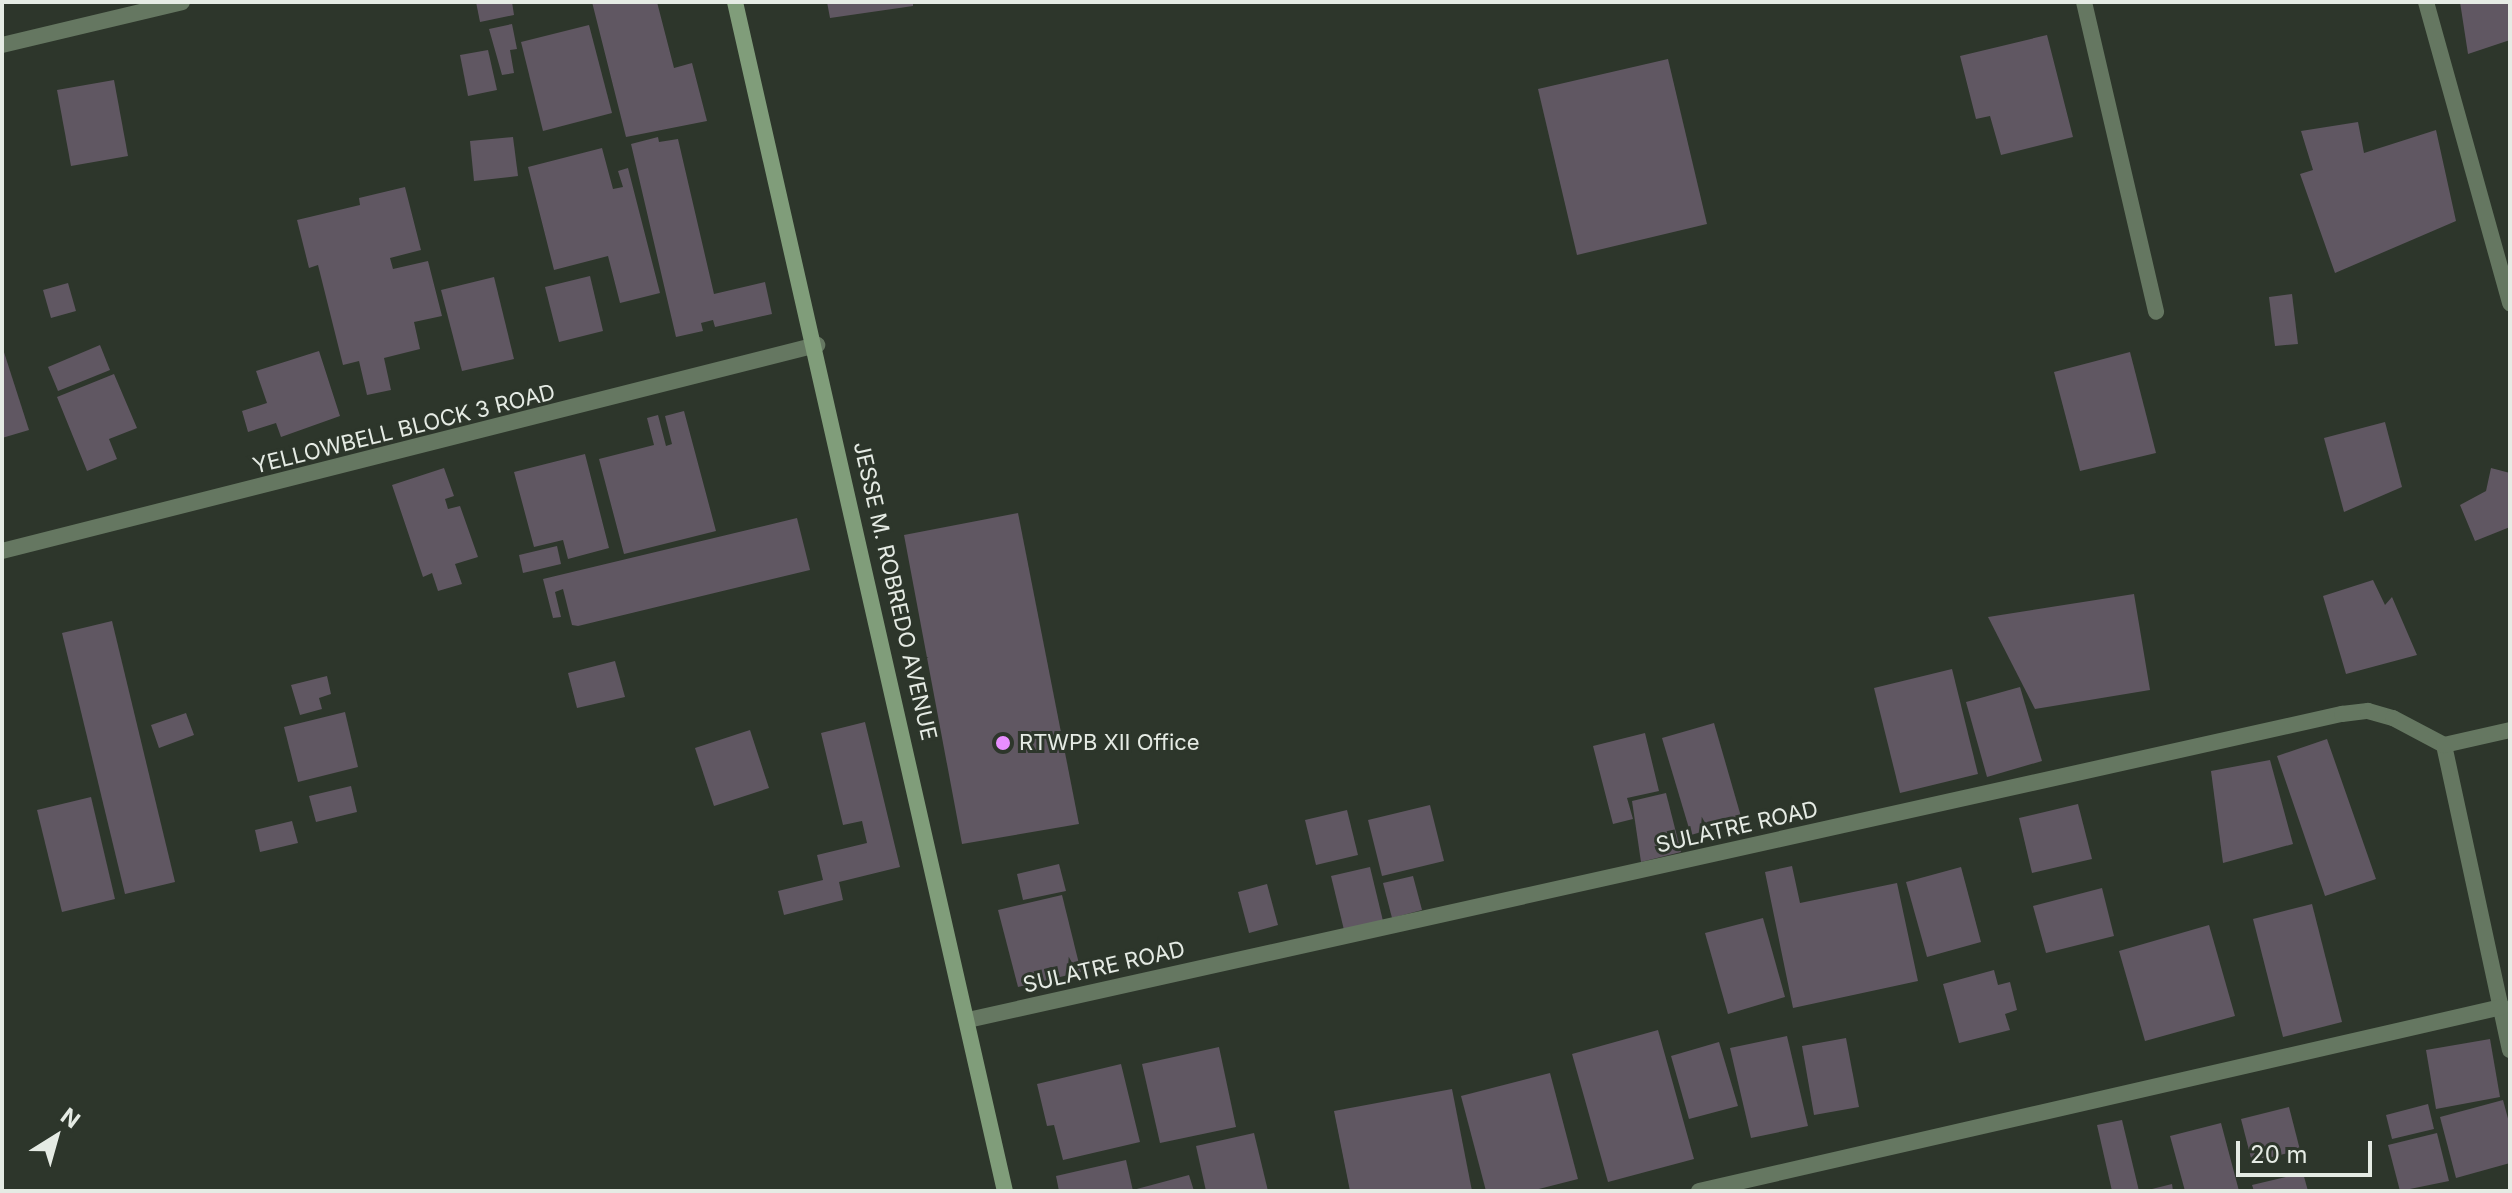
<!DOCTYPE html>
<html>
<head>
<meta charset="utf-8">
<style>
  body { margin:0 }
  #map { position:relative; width:2512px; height:1193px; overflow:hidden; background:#2d362b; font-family:Inter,sans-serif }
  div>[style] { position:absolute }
  .building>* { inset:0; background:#605762 }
  .street>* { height:16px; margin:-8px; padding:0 8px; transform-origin:8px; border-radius:8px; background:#657761 }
  .secondary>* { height:16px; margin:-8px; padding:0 8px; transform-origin:8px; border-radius:8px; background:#809d7a }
  .dots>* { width:22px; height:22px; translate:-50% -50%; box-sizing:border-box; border:4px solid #2d362b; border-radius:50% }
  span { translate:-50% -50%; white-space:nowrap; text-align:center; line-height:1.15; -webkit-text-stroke:6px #2d362b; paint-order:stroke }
  .street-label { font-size:22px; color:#e5ebe4 }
  .poi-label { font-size:22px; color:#e5ebe4 }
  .left { translate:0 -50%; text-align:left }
  .frame { position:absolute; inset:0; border:4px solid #e5ebe4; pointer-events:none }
  .north { position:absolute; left:16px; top:1097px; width:80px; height:80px; -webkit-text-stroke:6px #2d362b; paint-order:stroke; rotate:37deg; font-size:22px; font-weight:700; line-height:32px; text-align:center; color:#e5ebe4 }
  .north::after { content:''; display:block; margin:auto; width:28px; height:36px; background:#e5ebe4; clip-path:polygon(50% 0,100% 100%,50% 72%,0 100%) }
  .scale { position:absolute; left:2236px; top:1141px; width:136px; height:36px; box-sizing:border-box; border:4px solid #e5ebe4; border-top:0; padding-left:10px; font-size:24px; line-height:28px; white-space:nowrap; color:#e5ebe4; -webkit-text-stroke:6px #2d362b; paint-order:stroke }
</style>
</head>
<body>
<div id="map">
  <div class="building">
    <div style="clip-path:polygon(476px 2px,512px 2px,514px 15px,480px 22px)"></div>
    <div style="clip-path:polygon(592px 2px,657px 2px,674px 68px,692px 63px,707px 121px,626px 137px)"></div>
    <div style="clip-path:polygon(827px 2px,913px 2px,913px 6px,830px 18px)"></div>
    <div style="clip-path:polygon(2460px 2px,2510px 2px,2510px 40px,2468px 54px)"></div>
    <div style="clip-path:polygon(512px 24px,517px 49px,510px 50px,514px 73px,502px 75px,489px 29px)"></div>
    <div style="clip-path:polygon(589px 25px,612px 113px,543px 131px,521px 42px)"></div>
    <div style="clip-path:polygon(2047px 35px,2073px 137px,2001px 155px,1990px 116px,1976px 119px,1960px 56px)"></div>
    <div style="clip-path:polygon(488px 50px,497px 90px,468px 96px,460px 55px)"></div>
    <div style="clip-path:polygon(1668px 59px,1707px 224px,1577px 255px,1538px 89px)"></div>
    <div style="clip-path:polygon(114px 80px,128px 156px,71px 166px,57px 90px)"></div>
    <div style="clip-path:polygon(2358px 122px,2364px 153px,2436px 130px,2456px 221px,2335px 273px,2300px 174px,2313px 170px,2301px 131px)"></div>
    <div style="clip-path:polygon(513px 137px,518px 176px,474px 181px,470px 141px)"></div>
    <div style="clip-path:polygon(658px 137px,659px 142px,678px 139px,714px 294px,765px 282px,772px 314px,715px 327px,713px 320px,701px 323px,703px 331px,676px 337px,631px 144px)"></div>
    <div style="clip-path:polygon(602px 148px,613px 189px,623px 187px,618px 171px,628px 168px,660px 293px,620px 303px,608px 256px,554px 270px,528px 167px)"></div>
    <div style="clip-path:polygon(405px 187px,421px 250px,390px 258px,393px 269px,428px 261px,442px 316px,414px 322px,420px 349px,384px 358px,391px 390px,367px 395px,359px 361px,343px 365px,318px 265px,309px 268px,297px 220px,360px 205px,359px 198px)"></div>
    <div style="clip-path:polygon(590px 276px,603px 331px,559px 342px,545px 287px)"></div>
    <div style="clip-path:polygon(494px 277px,514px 359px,462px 371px,441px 290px)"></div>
    <div style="clip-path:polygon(68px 283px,76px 311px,51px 318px,43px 290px)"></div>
    <div style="clip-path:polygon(2292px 294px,2298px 344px,2275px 346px,2269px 297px)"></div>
    <div style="clip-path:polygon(100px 345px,110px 370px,58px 391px,48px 367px)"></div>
    <div style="clip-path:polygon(2px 346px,29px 430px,2px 438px)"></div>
    <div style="clip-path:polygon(319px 351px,340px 416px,281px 437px,276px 423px,248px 432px,242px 411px,267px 403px,256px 371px)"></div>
    <div style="clip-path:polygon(2130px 352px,2156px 453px,2080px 471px,2054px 372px)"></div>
    <div style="clip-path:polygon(114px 374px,137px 428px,109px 439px,117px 459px,87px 471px,57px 397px)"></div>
    <div style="clip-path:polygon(684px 411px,716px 531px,624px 554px,599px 459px,654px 445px,647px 418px,658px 415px,666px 446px,672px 444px,665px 416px)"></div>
    <div style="clip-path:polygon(2385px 422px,2402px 487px,2344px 512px,2324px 438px)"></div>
    <div style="clip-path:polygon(585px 454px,609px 548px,568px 559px,563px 540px,534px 547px,514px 472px)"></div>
    <div style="clip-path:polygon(444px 468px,454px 496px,445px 499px,448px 509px,460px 506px,478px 557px,455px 564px,462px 584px,438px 591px,432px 573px,423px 577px,392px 485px)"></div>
    <div style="clip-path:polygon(2491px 468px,2510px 473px,2510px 527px,2475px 541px,2460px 505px,2486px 491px)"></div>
    <div style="clip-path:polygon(1018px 513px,1079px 824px,962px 844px,904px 535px)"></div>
    <div style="clip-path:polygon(797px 518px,810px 570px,578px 626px,572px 625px,563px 589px,555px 592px,561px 617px,553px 618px,543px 579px)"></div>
    <div style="clip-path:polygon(557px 546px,561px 564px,523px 573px,519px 555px)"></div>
    <div style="clip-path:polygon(2373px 580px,2385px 605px,2392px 597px,2417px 655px,2346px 674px,2323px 596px)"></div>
    <div style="clip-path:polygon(2134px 594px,2150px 690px,2035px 709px,1988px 617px)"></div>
    <div style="clip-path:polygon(112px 621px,175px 882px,125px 894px,62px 633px)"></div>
    <div style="clip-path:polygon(615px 661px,625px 697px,577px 708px,568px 673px)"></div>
    <div style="clip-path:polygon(1952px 669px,1978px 774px,1900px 793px,1874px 688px)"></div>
    <div style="clip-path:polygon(327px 676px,331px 694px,319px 698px,322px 709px,300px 715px,291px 685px)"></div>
    <div style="clip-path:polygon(2020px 687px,2042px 761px,1987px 777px,1966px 702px)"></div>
    <div style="clip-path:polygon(345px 712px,358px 767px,298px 782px,284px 727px)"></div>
    <div style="clip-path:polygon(186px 713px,194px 735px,159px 748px,151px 725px)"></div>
    <div style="clip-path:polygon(865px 722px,900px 867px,839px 882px,843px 900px,784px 915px,778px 891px,823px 880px,817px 855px,867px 843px,862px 821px,843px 825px,821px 733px)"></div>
    <div style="clip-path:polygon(1714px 723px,1742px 820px,1691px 835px,1662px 738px)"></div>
    <div style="clip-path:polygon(750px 730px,769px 788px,714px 806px,695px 748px)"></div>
    <div style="clip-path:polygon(1645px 733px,1659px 791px,1627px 798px,1633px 819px,1613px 824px,1593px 746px)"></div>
    <div style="clip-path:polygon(2327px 739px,2376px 879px,2325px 896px,2277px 756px)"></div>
    <div style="clip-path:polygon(2270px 760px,2293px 844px,2223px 863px,2211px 771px)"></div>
    <div style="clip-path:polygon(351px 786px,357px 812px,316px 822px,309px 796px)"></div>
    <div style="clip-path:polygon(1666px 793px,1681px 852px,1641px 862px,1632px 801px)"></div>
    <div style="clip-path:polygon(91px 797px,115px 899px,62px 912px,37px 810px)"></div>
    <div style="clip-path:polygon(2078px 804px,2092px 859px,2032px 873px,2019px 818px)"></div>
    <div style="clip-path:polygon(1430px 805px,1444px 861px,1382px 876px,1368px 820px)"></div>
    <div style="clip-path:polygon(1347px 810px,1358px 855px,1316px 865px,1305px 820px)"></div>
    <div style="clip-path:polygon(292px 821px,298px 843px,260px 852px,255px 830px)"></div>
    <div style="clip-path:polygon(1059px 864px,1066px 891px,1023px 900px,1017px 874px)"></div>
    <div style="clip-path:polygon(1792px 866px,1800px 903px,1897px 883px,1918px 981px,1793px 1008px,1765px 872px)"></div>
    <div style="clip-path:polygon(1370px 867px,1383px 921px,1344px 930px,1331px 876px)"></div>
    <div style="clip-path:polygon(1961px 867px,1981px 942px,1927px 957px,1906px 882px)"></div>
    <div style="clip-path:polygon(1413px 876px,1422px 910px,1392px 918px,1383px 883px)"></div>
    <div style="clip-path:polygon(1267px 884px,1278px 925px,1249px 933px,1238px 892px)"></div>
    <div style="clip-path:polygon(2102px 888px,2114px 936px,2046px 953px,2033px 906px)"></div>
    <div style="clip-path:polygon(1062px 895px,1081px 972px,1018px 987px,998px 910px)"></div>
    <div style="clip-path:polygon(2312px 904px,2342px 1022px,2283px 1037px,2253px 919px)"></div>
    <div style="clip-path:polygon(1763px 918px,1785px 997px,1728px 1014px,1705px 933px)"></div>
    <div style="clip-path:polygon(2209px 925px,2235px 1016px,2145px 1041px,2119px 951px)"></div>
    <div style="clip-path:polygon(1994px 970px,1998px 985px,2010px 982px,2017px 1010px,2005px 1014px,2010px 1030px,1959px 1043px,1943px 984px)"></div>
    <div style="clip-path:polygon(1658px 1030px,1694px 1159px,1608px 1182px,1572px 1054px)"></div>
    <div style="clip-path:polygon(1787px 1036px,1808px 1126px,1751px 1138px,1730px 1048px)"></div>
    <div style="clip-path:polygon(1846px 1038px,1859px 1107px,1814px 1115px,1802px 1046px)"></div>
    <div style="clip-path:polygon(2490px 1039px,2500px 1097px,2436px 1109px,2426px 1050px)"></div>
    <div style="clip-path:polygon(1719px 1042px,1738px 1106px,1689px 1119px,1671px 1056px)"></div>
    <div style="clip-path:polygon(1219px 1047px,1236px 1127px,1160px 1143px,1142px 1064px)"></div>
    <div style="clip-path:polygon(1121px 1064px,1140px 1142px,1063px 1160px,1054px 1125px,1047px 1126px,1037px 1084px)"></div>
    <div style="clip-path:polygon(1550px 1073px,1578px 1179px,1531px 1191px,1486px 1191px,1461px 1096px)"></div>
    <div style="clip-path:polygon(1452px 1089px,1472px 1191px,1350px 1191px,1334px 1111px)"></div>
    <div style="clip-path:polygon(2503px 1100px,2510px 1126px,2510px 1163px,2456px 1178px,2440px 1117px)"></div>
    <div style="clip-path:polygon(2428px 1104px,2434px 1129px,2392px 1139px,2386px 1115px)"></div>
    <div style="clip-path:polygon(2289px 1107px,2300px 1150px,2252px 1162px,2241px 1119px)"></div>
    <div style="clip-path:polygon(2122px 1120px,2139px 1191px,2112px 1191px,2097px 1125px)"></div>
    <div style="clip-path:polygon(2221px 1123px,2239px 1191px,2185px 1191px,2170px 1136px)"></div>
    <div style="clip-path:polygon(1254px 1133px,1268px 1191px,1206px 1191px,1196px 1146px)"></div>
    <div style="clip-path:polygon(2437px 1133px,2449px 1181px,2400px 1191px,2388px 1145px)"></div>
    <div style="clip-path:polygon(1126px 1160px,1133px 1191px,1059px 1191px,1056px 1176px)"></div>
    <div style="clip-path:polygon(2303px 1173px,2308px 1191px,2254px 1191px,2252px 1185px)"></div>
    <div style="clip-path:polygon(1189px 1175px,1194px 1191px,1133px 1191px,1133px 1190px)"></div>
    <div style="clip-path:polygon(2172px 1184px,2173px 1191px,2148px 1191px,2148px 1190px)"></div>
  </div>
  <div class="street">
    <div style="left:2084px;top:2px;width:318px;rotate:76.9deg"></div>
    <div style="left:2426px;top:2px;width:313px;rotate:74.4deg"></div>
    <div style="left:2px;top:45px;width:185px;rotate:-13.4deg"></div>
    <div style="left:2px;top:551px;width:841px;rotate:-14.19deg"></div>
    <div style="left:2444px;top:745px;width:312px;rotate:77.8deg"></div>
    <div style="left:968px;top:1020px;width:1408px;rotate:-12.56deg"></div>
    <div style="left:2342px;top:714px;width:26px;rotate:-7deg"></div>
    <div style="left:2368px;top:711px;width:26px;rotate:16deg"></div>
    <div style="left:2393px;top:718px;width:58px;rotate:27.9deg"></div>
    <div style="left:2444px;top:745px;width:68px;rotate:-12.8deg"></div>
    <div style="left:1699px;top:1191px;width:824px;rotate:-12.91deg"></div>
  </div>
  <div class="secondary">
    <div style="left:735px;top:2px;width:1219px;rotate:77.21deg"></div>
  </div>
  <div class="dots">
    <div style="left:1003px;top:743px;background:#e88eff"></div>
  </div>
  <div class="street-label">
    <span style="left:404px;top:429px;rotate:-14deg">YELLOWBELL BLOCK 3 ROAD</span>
    <span style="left:895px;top:591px;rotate:77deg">JESSE M. ROBREDO AVENUE</span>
    <span style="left:1737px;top:827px;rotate:-13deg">SULATRE ROAD</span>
    <span style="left:1104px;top:967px;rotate:-13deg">SULATRE ROAD</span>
  </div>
  <div class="poi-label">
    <span class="left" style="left:1019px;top:743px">RTWPB XII Office</span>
  </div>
  <div class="frame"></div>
  <div class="north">N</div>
  <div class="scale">20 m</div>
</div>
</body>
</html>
